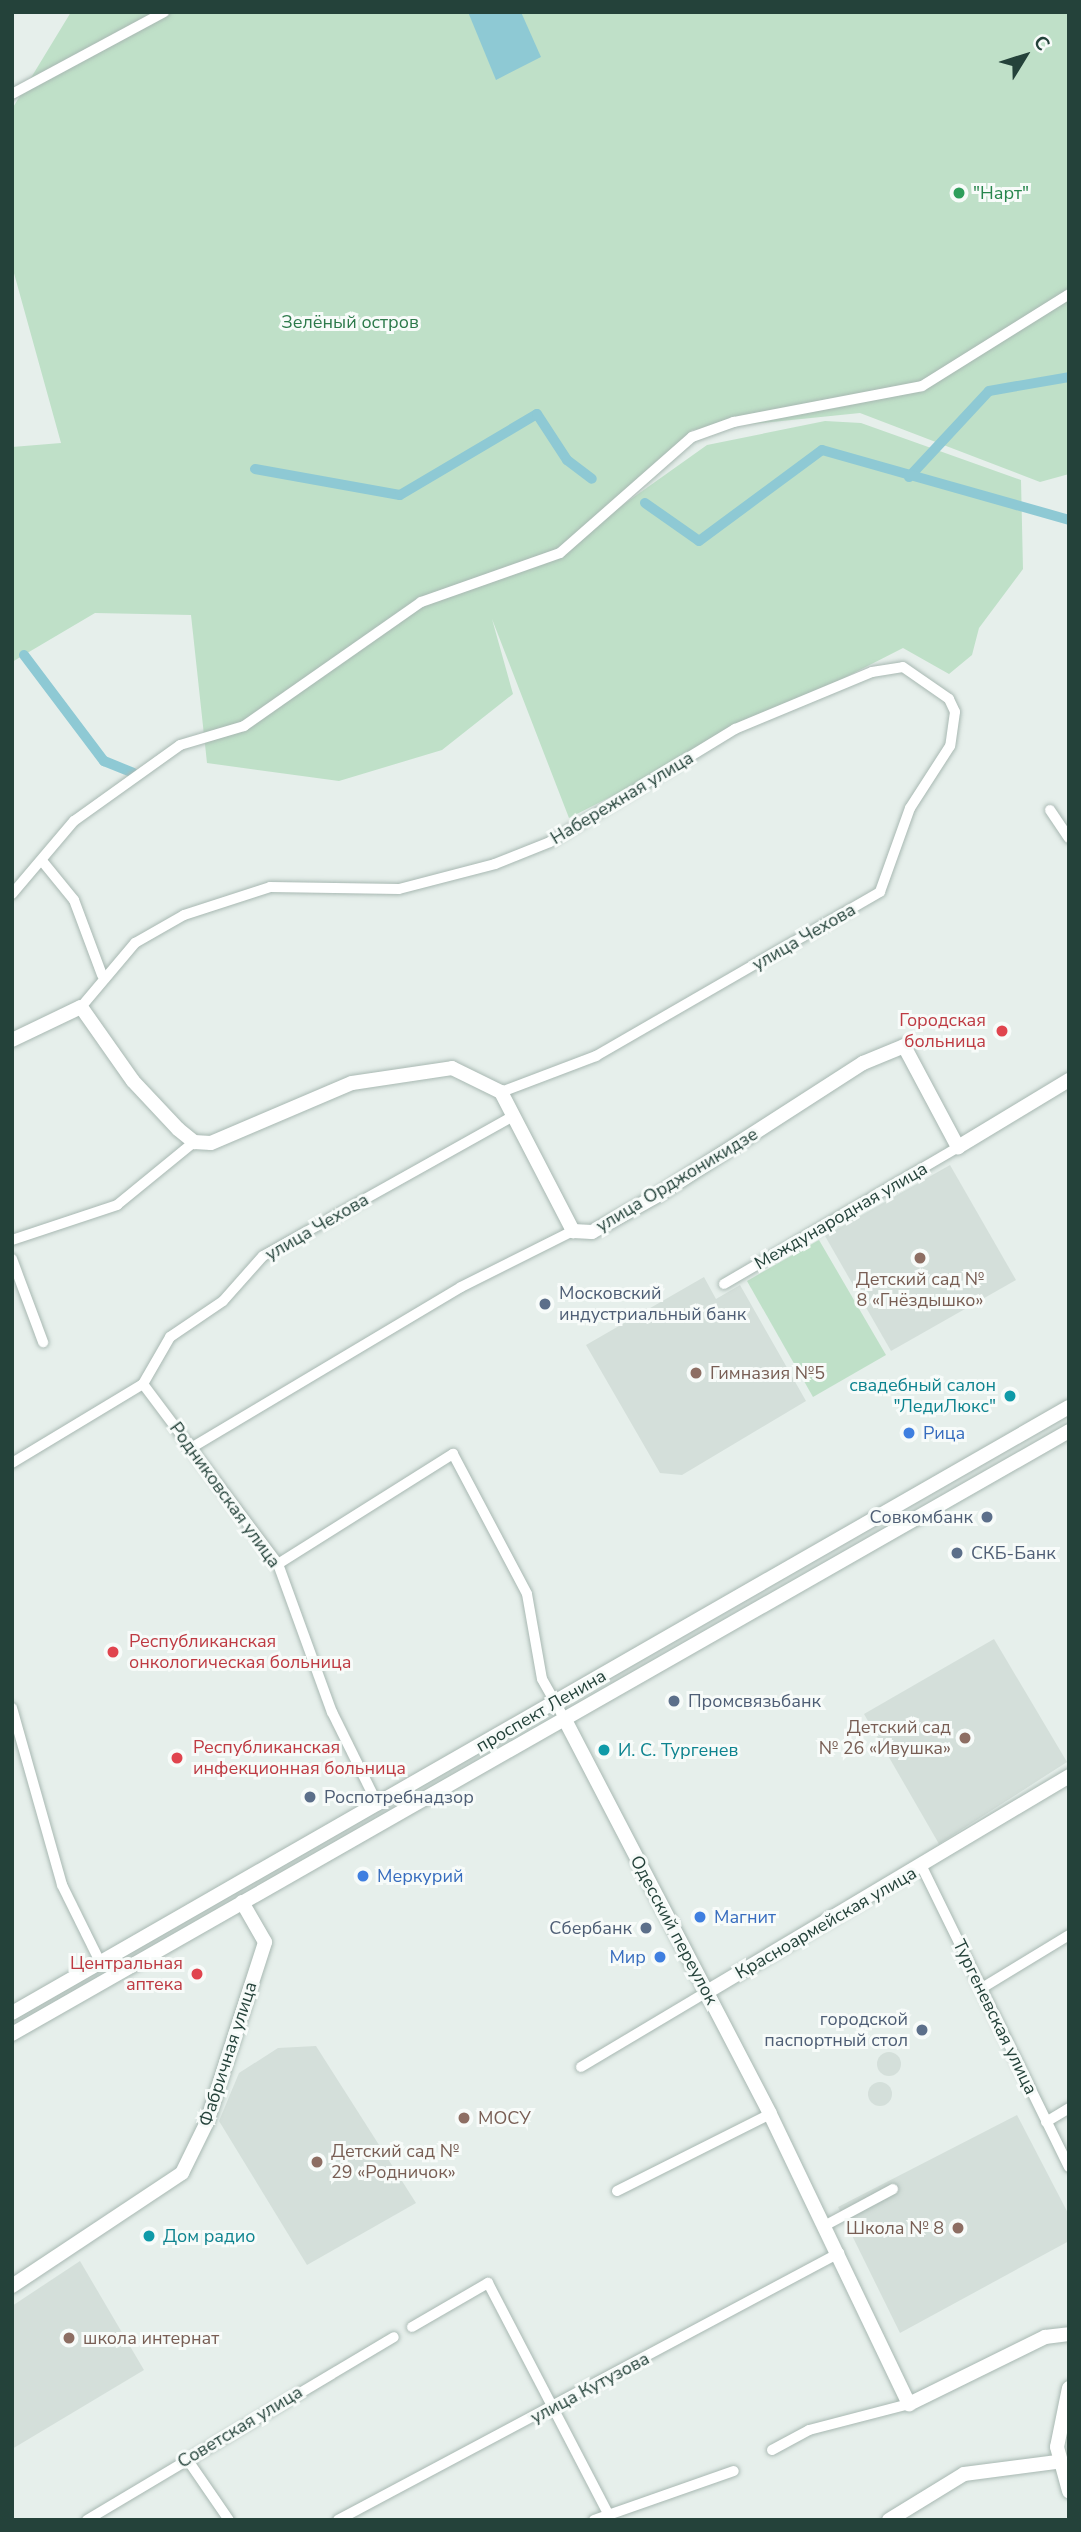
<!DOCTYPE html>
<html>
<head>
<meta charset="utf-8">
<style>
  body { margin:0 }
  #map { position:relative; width:1081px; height:2532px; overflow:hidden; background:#e6efeb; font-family:"Nunito Sans",sans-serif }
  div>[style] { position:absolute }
  .built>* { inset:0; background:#d4dfda }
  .round { border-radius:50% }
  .green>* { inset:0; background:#bfe0c8 }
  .water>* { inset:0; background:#8ec9d4 }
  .canal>* { height:10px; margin:-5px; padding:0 5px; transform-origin:5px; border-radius:5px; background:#8ec9d4 }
  .roads { filter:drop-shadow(0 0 2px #a8b8b2) drop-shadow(0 0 2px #a8b8b2) }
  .street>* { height:10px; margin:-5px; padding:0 5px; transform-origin:5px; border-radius:5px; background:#fff }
  .secondary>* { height:14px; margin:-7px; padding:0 7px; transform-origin:7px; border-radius:7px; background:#fff }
  .dots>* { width:19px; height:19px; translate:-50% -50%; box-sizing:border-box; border:4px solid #f7fbf9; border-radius:50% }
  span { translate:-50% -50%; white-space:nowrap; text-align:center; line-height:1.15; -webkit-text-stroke:6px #f7fbf9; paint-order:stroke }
  .leisure-label { font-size:18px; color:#27864d }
  .left { translate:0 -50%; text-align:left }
  .park-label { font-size:18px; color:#2d7a4b }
  .street-label { font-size:18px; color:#24423a }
  .health-label { font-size:18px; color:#be3a42 }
  .right { translate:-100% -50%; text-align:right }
  .education-label { font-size:18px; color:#785e54 }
  .service-label { font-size:18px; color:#4e5e75 }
  .culture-label { font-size:18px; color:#0d838f }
  .shop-label { font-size:18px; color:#366cbe }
  .frame { position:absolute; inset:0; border:14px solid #24423a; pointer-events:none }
  .north { position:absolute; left:990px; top:21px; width:70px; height:70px; -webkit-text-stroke:5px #f7fbf9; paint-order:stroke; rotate:52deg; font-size:19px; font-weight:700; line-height:28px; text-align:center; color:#24423a }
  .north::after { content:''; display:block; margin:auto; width:24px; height:32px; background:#24423a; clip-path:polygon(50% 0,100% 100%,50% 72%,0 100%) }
</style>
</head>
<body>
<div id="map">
  <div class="built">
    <div style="clip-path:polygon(950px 1165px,1016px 1280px,891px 1351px,825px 1236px)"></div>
    <div style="clip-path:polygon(704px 1277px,716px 1299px,740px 1285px,806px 1401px,682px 1475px,660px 1473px,586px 1345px)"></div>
    <div style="clip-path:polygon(994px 1639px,1067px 1762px,939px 1844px,864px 1714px)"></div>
    <div style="clip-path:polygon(316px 2046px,416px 2203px,307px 2265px,219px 2121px,239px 2073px,278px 2048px)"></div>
    <div class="round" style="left:877px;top:2052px;width:24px;height:24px"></div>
    <div class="round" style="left:868px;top:2082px;width:24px;height:24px"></div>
    <div style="clip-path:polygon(1017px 2115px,1069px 2215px,1069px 2241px,900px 2333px,838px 2207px)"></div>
    <div style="clip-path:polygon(80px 2261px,144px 2370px,12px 2449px,12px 2306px)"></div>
  </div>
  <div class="green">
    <div style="clip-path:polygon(71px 12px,1069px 12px,1069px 474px,1040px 482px,860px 413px,692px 430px,572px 541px,707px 445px,825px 421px,861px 423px,1021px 480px,1023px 569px,979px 628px,972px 655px,949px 674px,903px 648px,569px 818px,492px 619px,513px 694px,442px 750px,339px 781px,207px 763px,191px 615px,95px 613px,12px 662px,12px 447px,61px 443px,12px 266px,12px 109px)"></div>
    <div style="clip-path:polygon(819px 1240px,886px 1355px,813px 1397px,747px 1281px)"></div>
  </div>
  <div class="water">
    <div style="clip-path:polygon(468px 12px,521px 12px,541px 57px,496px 80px)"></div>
  </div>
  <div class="canal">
    <div style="left:255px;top:469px;width:147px;rotate:10.2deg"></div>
    <div style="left:400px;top:495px;width:159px;rotate:-30.6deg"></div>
    <div style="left:537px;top:414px;width:55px;rotate:56.9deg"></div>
    <div style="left:567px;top:460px;width:31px;rotate:37deg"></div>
    <div style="left:909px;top:477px;width:117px;rotate:-47.1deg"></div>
    <div style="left:989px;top:391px;width:81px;rotate:-9.9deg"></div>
    <div style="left:645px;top:503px;width:66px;rotate:35.1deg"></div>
    <div style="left:699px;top:541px;width:153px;rotate:-36.5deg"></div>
    <div style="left:822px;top:450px;width:257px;rotate:15.8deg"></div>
    <div style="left:24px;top:655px;width:133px;rotate:53deg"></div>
    <div style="left:104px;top:761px;width:31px;rotate:22deg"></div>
  </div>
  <div class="roads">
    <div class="street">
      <div style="left:12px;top:94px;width:173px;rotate:-28.3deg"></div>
      <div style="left:1050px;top:810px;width:34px;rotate:56deg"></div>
      <div style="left:43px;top:862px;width:49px;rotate:50.8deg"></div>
      <div style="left:74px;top:900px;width:80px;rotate:69.5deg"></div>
      <div style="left:12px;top:894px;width:96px;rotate:-49.7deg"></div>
      <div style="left:74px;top:821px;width:130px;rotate:-35.6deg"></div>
      <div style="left:180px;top:745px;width:67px;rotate:-16.5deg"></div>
      <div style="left:244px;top:726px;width:216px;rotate:-35deg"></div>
      <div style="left:421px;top:602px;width:147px;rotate:-19.4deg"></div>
      <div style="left:560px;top:553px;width:176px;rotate:-41.3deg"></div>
      <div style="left:692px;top:437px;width:45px;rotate:-19.7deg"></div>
      <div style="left:734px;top:422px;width:191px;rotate:-10.8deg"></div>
      <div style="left:922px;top:386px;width:173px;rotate:-32deg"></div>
      <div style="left:81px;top:1007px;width:84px;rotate:-49.8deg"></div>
      <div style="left:135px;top:943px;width:56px;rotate:-29.7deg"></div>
      <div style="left:184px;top:915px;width:90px;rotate:-18deg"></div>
      <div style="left:270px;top:887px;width:129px;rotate:0.9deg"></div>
      <div style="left:399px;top:889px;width:99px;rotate:-14.6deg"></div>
      <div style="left:495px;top:864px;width:59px;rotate:-21.8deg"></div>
      <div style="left:550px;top:842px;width:217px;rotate:-31.4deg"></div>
      <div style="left:735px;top:729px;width:148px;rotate:-22.6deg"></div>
      <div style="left:872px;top:672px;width:31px;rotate:-9deg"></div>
      <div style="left:903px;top:667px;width:56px;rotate:34.8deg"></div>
      <div style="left:949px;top:699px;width:14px;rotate:65deg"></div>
      <div style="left:955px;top:712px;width:34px;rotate:98deg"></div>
      <div style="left:950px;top:746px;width:74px;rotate:122.8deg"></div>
      <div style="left:910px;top:808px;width:89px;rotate:109.7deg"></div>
      <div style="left:880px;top:892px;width:328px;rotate:150deg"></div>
      <div style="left:596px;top:1056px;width:102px;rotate:159.2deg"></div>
      <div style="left:12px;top:1240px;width:111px;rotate:-18.4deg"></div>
      <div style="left:117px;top:1205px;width:99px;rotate:-39.3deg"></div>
      <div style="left:12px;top:1259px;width:89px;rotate:69.5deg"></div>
      <div style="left:724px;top:1284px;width:271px;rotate:-30.3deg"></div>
      <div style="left:143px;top:1384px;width:225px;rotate:53.1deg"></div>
      <div style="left:278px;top:1564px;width:158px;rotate:70deg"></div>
      <div style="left:332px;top:1712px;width:104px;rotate:63.7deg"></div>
      <div style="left:191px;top:1448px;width:314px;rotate:-30.8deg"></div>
      <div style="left:461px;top:1287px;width:125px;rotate:-26.6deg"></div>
      <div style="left:12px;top:1463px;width:153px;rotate:-31.1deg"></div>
      <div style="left:143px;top:1384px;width:54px;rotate:-60.1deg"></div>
      <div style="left:170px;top:1337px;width:64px;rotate:-34.2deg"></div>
      <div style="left:223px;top:1301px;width:60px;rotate:-48.4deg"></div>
      <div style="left:263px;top:1256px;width:285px;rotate:-29.2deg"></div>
      <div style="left:278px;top:1564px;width:207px;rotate:-32.2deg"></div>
      <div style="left:453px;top:1454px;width:158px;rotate:62.1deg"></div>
      <div style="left:527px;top:1594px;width:86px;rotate:80deg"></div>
      <div style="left:542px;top:1679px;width:45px;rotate:60.6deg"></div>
      <div style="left:12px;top:1708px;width:184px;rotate:74.2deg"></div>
      <div style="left:62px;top:1885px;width:88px;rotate:63.7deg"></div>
      <div style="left:922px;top:1867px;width:334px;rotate:63.9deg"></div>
      <div style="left:982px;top:1988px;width:102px;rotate:-31.3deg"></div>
      <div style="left:581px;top:2067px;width:147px;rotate:-30.8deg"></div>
      <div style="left:1046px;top:2122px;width:27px;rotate:-31deg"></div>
      <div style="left:617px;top:2191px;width:171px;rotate:-26.7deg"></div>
      <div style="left:826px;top:2225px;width:76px;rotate:-28.2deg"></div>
      <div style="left:412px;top:2327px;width:88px;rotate:-30.1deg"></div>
      <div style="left:488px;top:2283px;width:258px;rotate:62.5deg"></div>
      <div style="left:772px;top:2450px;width:42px;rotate:-28.4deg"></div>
      <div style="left:809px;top:2430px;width:103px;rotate:-14.6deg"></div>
      <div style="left:187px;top:2459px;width:74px;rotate:55.5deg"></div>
      <div style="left:87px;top:2520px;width:357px;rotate:-30.8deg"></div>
      <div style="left:338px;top:2520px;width:568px;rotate:-28.05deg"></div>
      <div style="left:594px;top:2520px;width:148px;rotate:-19.3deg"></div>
    </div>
    <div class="secondary">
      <div style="left:12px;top:1040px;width:76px;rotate:-25.6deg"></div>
      <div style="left:81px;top:1007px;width:90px;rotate:54.9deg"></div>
      <div style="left:133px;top:1081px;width:66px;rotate:46.8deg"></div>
      <div style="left:178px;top:1129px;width:21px;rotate:39deg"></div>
      <div style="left:194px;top:1142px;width:17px;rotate:3deg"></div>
      <div style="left:211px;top:1143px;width:153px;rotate:-23.1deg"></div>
      <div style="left:352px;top:1083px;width:101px;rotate:-8.5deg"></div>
      <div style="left:452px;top:1068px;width:55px;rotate:26.1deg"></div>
      <div style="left:501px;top:1092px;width:157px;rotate:62.6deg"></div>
      <div style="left:573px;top:1231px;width:19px;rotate:3deg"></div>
      <div style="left:592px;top:1232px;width:76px;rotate:-29.3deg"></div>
      <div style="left:658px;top:1195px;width:244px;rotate:-32.8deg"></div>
      <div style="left:863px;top:1063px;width:44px;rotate:-22.5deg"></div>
      <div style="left:904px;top:1046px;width:115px;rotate:61.9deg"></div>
      <div style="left:958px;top:1147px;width:130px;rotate:-31.1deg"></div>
      <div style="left:564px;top:1718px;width:446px;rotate:62.5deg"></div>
      <div style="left:770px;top:2114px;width:322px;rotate:64.4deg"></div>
      <div style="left:909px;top:2404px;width:152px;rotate:-26.2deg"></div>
      <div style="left:1045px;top:2337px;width:24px;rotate:-7deg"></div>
      <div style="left:707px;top:1992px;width:422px;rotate:-30.8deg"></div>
      <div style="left:12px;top:2013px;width:1218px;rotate:-29.83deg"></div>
      <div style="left:12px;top:2034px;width:1217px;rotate:-29.7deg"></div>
      <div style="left:12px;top:2286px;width:204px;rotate:-33.6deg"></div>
      <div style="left:182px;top:2173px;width:57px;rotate:-63.9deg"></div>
      <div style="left:207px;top:2122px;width:189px;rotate:-72.1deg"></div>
      <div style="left:265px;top:1942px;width:46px;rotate:-119.9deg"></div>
      <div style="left:1069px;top:2388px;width:60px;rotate:101.5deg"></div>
      <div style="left:1057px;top:2447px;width:46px;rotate:74.7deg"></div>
      <div style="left:889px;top:2520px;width:88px;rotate:-31.5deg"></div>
      <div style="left:964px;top:2474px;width:94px;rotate:-7.4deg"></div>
    </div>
  </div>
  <div class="dots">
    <div style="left:959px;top:193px;background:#2e9e5b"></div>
    <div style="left:1002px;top:1031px;background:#e0444e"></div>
    <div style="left:920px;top:1258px;background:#8d6e63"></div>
    <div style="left:545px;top:1304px;background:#5c6f8a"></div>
    <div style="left:696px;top:1373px;background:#8d6e63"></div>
    <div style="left:1010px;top:1396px;background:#0f9aa8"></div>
    <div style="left:909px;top:1433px;background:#3f7fe0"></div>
    <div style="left:987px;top:1517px;background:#5c6f8a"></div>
    <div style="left:957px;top:1553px;background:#5c6f8a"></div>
    <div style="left:113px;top:1652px;background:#e0444e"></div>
    <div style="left:674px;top:1701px;background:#5c6f8a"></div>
    <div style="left:965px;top:1738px;background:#8d6e63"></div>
    <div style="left:604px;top:1750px;background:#0f9aa8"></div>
    <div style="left:177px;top:1758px;background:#e0444e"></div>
    <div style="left:310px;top:1797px;background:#5c6f8a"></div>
    <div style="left:363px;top:1876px;background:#3f7fe0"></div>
    <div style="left:700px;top:1917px;background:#3f7fe0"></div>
    <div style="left:646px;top:1928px;background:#5c6f8a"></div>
    <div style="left:660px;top:1957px;background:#3f7fe0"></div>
    <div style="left:197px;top:1974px;background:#e0444e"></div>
    <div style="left:922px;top:2030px;background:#5c6f8a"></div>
    <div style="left:464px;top:2118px;background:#8d6e63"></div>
    <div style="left:317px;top:2162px;background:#8d6e63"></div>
    <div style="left:958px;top:2228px;background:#8d6e63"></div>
    <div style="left:149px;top:2236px;background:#0f9aa8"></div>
    <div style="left:69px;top:2338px;background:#8d6e63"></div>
  </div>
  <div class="leisure-label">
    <span class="left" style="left:973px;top:193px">"Нарт"</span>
  </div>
  <div class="park-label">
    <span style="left:350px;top:322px">Зелёный остров</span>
  </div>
  <div class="street-label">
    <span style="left:622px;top:798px;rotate:-31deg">Набережная улица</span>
    <span style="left:804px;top:937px;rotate:-30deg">улица Чехова</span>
    <span style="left:677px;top:1180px;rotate:-31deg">улица Орджоникидзе</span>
    <span style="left:841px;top:1216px;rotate:-30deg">Международная улица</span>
    <span style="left:317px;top:1227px;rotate:-30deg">улица Чехова</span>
    <span style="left:225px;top:1495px;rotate:54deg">Родниковская улица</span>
    <span style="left:541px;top:1711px;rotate:-30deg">проспект Ленина</span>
    <span style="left:826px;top:1923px;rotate:-30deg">Красноармейская улица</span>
    <span style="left:674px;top:1930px;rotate:62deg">Одесский переулок</span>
    <span style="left:995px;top:2017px;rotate:64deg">Тургеневская улица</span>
    <span style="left:228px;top:2054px;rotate:-72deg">Фабричная улица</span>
    <span style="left:590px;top:2388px;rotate:-28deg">улица Кутузова</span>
    <span style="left:240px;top:2427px;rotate:-31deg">Советская улица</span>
  </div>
  <div class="health-label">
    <span class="right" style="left:986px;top:1031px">Городская<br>больница</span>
    <span class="left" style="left:129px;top:1652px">Республиканская<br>онкологическая больница</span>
    <span class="left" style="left:193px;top:1758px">Республиканская<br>инфекционная больница</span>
    <span class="right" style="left:183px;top:1974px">Центральная<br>аптека</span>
  </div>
  <div class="education-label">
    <span style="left:920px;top:1290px">Детский сад №<br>8 «Гнёздышко»</span>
    <span class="left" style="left:710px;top:1373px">Гимназия №5</span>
    <span class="right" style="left:951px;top:1738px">Детский сад<br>№ 26 «Ивушка»</span>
    <span class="left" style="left:478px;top:2118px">МОСУ</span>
    <span class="left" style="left:331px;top:2162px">Детский сад №<br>29 «Родничок»</span>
    <span class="right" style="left:944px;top:2228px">Школа № 8</span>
    <span class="left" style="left:83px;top:2338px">школа интернат</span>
  </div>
  <div class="service-label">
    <span class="left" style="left:559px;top:1304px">Московский<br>индустриальный банк</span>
    <span class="right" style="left:973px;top:1517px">Совкомбанк</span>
    <span class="left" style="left:971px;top:1553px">СКБ-Банк</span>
    <span class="left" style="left:688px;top:1701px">Промсвязьбанк</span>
    <span class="left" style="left:324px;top:1797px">Роспотребнадзор</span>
    <span class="right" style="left:632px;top:1928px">Сбербанк</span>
    <span class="right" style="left:908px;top:2030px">городской<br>паспортный стол</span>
  </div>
  <div class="culture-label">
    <span class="right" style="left:996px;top:1396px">свадебный салон<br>"ЛедиЛюкс"</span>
    <span class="left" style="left:618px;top:1750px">И. С. Тургенев</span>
    <span class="left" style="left:163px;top:2236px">Дом радио</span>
  </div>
  <div class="shop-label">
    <span class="left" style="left:923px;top:1433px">Рица</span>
    <span class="left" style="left:377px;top:1876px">Меркурий</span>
    <span class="left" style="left:714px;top:1917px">Магнит</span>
    <span class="right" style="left:646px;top:1957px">Мир</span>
  </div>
  <div class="frame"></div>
  <div class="north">С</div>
</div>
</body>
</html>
